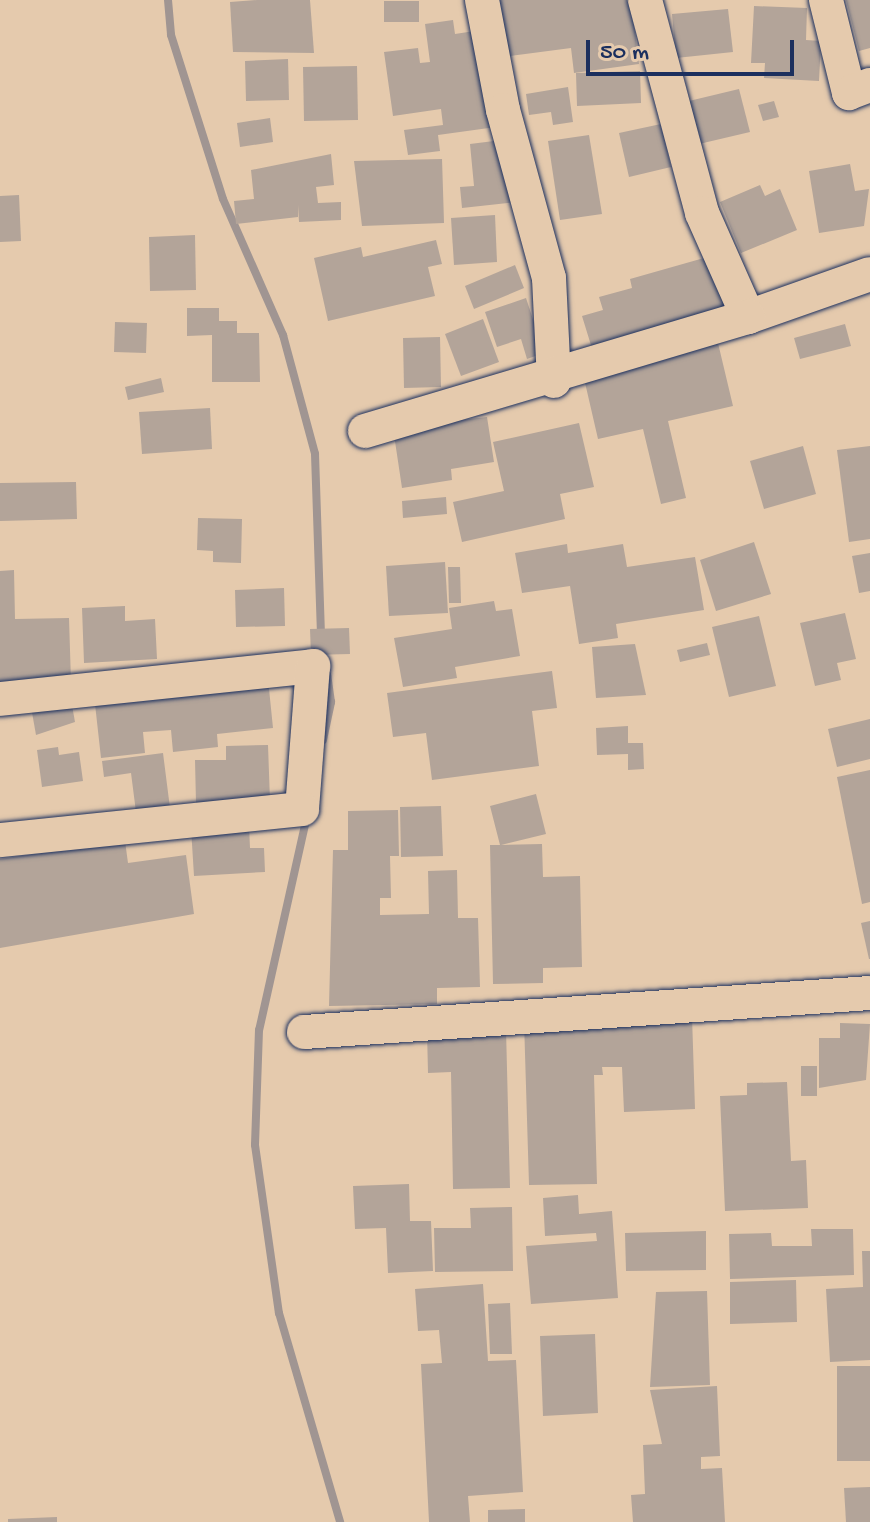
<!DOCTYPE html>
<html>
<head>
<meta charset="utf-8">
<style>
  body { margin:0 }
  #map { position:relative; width:870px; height:1522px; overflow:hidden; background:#e5caad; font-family:"Gochi Hand",sans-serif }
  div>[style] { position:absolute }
  .stream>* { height:8px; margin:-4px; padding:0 4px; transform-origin:4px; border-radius:4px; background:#a09592 }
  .building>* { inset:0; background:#b3a499 }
  .roads { filter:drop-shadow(0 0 2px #1b2f5e) drop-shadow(0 0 2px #1b2f5e) }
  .minor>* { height:34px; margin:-17px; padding:0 17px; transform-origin:17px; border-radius:17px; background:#e5caad }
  span { translate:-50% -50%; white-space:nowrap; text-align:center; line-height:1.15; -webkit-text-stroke:6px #e5caad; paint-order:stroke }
  .scale { position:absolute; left:586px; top:40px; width:208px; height:36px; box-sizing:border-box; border:4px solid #1b2f5e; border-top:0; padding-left:10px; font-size:24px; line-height:28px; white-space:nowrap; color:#1b2f5e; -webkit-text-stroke:6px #e5caad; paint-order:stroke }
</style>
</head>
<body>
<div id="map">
  <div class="stream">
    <div style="left:168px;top:0;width:35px;rotate:85deg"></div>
    <div style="left:171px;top:35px;width:172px;rotate:72.4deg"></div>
    <div style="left:223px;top:199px;width:149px;rotate:66.2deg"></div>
    <div style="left:283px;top:335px;width:123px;rotate:74.9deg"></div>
    <div style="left:315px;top:454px;width:184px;rotate:88.1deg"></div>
    <div style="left:323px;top:740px;width:39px;rotate:-78deg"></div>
    <div style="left:331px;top:702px;width:27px;rotate:-98deg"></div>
    <div style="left:307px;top:816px;width:219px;rotate:102.6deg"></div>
    <div style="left:259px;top:1030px;width:115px;rotate:92deg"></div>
    <div style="left:255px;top:1145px;width:170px;rotate:81.9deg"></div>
    <div style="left:279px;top:1313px;width:218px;rotate:73.7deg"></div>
  </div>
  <div class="building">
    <div style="clip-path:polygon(257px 0,310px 0,314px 53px,233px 52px,230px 2px)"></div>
    <div style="clip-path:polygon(495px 0,631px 0,639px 64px,574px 73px,571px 48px,502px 57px)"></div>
    <div style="clip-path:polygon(846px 0,870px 0,870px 48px,859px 51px)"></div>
    <div style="clip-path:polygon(384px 1px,419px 1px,419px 22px,384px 22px)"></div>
    <div style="clip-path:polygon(754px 6px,807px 8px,806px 40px,821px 41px,819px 81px,764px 78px,765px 63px,751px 63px)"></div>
    <div style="clip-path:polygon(728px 9px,733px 52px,676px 58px,672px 14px)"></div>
    <div style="clip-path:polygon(453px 20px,455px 34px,481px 30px,496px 127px,438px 135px,440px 151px,408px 155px,404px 130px,443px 125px,441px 109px,393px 116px,384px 52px,418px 48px,420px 63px,430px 62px,425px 24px)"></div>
    <div style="clip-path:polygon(288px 59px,289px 100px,246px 101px,245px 61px)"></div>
    <div style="clip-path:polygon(357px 66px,358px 120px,304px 121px,303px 67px)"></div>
    <div style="clip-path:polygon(640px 71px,641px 103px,577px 106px,576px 73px)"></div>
    <div style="clip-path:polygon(568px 87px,573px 122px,553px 125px,551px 112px,529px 115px,526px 94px)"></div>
    <div style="clip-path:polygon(739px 89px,750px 132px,699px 144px,689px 101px)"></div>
    <div style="clip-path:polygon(774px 101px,779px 117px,763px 121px,758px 105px)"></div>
    <div style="clip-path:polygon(270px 118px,273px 142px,240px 147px,237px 123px)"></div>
    <div style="clip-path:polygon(661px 124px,671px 167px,629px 177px,619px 133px)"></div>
    <div style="clip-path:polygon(589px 135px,602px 214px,560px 220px,548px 141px)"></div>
    <div style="clip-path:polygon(510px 139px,516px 202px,462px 208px,460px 187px,474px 186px,470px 144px)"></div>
    <div style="clip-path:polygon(331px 154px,334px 185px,316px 187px,318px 203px,341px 202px,341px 220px,299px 222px,298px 205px,298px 217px,236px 224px,234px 201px,254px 199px,251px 170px)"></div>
    <div style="clip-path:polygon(442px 159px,444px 223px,362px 226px,354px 161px)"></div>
    <div style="clip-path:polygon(850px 164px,855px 191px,869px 189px,864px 226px,819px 233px,809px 171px)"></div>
    <div style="clip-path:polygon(760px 185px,765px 196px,780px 189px,797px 230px,741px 253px,720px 202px)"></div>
    <div style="clip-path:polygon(19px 195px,21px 241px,0 242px,0 196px)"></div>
    <div style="clip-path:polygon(495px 215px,497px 262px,454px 265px,451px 218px)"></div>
    <div style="clip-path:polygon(195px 235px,196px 290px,150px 291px,149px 237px)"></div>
    <div style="clip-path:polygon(436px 240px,442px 264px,428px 267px,435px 296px,328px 321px,314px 258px,361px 247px,363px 257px)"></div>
    <div style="clip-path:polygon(711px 256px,729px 317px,594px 355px,582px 316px,603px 310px,599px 297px,632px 288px,630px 279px)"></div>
    <div style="clip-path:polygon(515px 265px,524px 288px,474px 309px,465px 286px)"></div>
    <div style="clip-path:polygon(526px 298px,544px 353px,527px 359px,521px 339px,497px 347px,485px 312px)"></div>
    <div style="clip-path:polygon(187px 308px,219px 308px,219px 321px,237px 321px,237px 333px,259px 333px,260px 382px,212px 382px,212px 335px,187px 336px)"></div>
    <div style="clip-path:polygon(483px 319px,499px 362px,461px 376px,445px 334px)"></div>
    <div style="clip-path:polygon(115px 322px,147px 323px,146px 353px,114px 352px)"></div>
    <div style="clip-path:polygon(845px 324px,851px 346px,800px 359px,794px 338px)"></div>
    <div style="clip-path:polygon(440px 337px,441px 387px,404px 388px,403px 338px)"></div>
    <div style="clip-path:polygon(718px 343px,733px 406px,668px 421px,686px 498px,661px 504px,643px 429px,598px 439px,583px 374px)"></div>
    <div style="clip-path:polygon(161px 378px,164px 392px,128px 400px,125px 387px)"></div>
    <div style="clip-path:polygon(210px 408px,212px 449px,142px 454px,139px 412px)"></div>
    <div style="clip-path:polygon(487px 417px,494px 462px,451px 469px,452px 480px,402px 488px,393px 428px)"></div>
    <div style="clip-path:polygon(579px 423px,594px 487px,560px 494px,565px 519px,462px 542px,453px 502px,504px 491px,493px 442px)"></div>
    <div style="clip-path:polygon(803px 446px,816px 494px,764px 509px,750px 461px)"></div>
    <div style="clip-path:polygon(870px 446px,870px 539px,849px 542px,837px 450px)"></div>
    <div style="clip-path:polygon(76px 482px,77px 519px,0 521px,0 483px)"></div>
    <div style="clip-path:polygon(446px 497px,447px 514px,403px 518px,402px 501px)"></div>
    <div style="clip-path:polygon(198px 518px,242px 519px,241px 563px,213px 562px,213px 551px,197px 550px)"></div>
    <div style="clip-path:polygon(754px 542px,771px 594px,716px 611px,700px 560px)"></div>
    <div style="clip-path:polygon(567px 544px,568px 553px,623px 544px,627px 567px,695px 557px,704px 610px,616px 624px,618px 638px,579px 644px,570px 586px,522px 593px,515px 553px)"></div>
    <div style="clip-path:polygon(870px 553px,870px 591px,859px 593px,852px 556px)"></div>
    <div style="clip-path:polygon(445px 562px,448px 613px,389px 616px,386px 566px)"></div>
    <div style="clip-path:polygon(448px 567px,460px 567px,461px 603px,449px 603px)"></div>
    <div style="clip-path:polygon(14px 570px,15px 619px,69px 618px,71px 682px,0 684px,0 571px)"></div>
    <div style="clip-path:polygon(284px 588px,285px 626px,236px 627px,235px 590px)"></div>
    <div style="clip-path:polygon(494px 601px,496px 611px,512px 609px,520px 656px,455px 667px,457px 678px,403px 687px,394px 638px,452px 629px,449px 608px)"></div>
    <div style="clip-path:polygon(125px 606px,125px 621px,155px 619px,157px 659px,84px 663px,82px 608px)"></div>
    <div style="clip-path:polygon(845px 613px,856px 659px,837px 663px,841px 680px,815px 686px,800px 623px)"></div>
    <div style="clip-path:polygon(759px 616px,776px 686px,729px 697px,712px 627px)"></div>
    <div style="clip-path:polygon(349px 628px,350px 654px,311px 655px,310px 629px)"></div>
    <div style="clip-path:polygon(707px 643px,710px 655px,680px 662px,677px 650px)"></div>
    <div style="clip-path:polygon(635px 644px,646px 695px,596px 698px,592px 647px)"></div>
    <div style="clip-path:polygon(552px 671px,557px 708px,532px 711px,539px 766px,432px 780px,426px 733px,393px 737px,387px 693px)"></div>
    <div style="clip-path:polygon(268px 679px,273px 728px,217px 734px,218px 747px,173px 752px,171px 730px,143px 732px,145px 753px,101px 758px,94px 695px)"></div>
    <div style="clip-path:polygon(70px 694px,75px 722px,36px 735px,30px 701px)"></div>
    <div style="clip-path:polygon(870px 719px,870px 759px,837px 767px,828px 729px)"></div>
    <div style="clip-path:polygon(628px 726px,628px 743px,643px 743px,644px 769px,628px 770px,628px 754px,597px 755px,596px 728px)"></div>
    <div style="clip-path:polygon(268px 745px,270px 801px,196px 803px,195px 760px,226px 760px,226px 746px)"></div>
    <div style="clip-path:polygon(58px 747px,59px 755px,79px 752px,83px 781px,42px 787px,37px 750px)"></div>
    <div style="clip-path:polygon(163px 753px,170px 808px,136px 812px,131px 773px,104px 777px,102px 761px)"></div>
    <div style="clip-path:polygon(870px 770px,870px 902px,862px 904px,837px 777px)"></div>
    <div style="clip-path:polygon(536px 794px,546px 834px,501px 845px,542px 844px,543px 877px,580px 876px,582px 967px,543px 968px,543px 983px,493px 984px,490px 845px,500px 845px,490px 806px)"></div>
    <div style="clip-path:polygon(441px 806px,443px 856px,401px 857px,400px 807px)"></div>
    <div style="clip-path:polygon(398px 810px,399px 856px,390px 856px,391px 898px,380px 898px,380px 915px,429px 914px,428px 871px,457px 870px,458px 918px,478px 918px,480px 987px,437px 988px,437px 1004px,329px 1006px,333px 850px,348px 850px,348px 811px)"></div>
    <div style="clip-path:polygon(249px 825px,250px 848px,264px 848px,265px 872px,194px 876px,191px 828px)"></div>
    <div style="clip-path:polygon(125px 841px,128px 863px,186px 855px,194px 914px,0 948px,0 859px)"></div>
    <div style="clip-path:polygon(870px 921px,870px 959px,869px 959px,861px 923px)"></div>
    <div style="clip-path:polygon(692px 1016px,695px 1109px,624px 1112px,622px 1067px,602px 1067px,603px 1075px,594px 1075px,597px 1184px,529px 1185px,524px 1021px)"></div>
    <div style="clip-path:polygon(840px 1023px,870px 1024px,866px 1080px,819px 1088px,819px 1038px,840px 1038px)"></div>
    <div style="clip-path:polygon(506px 1029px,510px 1188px,453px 1189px,451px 1072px,428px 1073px,427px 1031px)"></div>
    <div style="clip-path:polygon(801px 1066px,817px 1066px,817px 1096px,801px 1096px)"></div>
    <div style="clip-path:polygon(787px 1082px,791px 1161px,806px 1160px,808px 1208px,725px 1211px,720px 1096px,747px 1095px,747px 1083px)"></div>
    <div style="clip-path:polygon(409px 1184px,410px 1221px,431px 1221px,433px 1271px,388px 1273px,386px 1228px,355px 1229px,353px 1186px)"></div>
    <div style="clip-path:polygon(578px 1195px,579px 1214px,612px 1211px,618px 1298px,531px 1304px,526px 1246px,597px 1241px,596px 1233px,545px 1236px,543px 1198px)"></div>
    <div style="clip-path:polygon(512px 1207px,513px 1271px,435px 1272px,434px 1228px,471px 1228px,470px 1208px)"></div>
    <div style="clip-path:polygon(811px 1229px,853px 1229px,854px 1275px,730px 1279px,729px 1234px,771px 1233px,772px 1246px,812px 1246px)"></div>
    <div style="clip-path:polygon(706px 1231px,706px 1270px,626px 1271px,625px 1233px)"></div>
    <div style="clip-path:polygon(862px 1251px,870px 1251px,870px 1360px,830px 1362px,826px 1289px,863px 1287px)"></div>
    <div style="clip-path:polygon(796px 1280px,797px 1322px,730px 1324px,730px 1282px)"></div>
    <div style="clip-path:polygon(483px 1284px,488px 1361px,516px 1360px,523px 1492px,468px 1496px,470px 1522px,429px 1522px,421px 1364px,442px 1363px,439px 1330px,418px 1331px,415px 1289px)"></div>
    <div style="clip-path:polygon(707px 1291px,710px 1385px,650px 1387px,656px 1292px)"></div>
    <div style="clip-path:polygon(510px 1303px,512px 1354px,490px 1354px,488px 1304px)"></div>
    <div style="clip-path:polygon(595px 1334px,598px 1413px,543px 1416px,540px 1336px)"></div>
    <div style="clip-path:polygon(837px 1366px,870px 1366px,870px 1461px,837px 1461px)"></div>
    <div style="clip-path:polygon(717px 1386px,720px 1456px,701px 1457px,701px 1469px,722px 1468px,725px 1522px,633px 1522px,631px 1495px,645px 1494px,643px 1445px,662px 1444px,650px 1390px)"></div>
    <div style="clip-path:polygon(870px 1487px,870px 1522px,846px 1522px,844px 1488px)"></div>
    <div style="clip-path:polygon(525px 1509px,525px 1522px,488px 1522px,488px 1510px)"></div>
    <div style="clip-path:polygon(57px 1517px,57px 1522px,8px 1522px,8px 1519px)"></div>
  </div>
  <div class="roads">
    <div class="minor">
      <div style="left:482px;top:0;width:112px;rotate:79.2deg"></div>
      <div style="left:503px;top:110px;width:174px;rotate:74.7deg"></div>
      <div style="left:549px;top:278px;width:103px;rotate:87.2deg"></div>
      <div style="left:645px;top:0;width:220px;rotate:75deg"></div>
      <div style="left:702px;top:213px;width:114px;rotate:66.1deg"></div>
      <div style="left:748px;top:317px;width:129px;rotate:-19.4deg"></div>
      <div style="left:826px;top:0;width:96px;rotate:76.1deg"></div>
      <div style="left:849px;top:93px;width:22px;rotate:-21deg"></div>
      <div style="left:365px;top:431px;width:400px;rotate:-16.6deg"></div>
      <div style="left:0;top:699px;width:315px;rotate:-6deg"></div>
      <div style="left:313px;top:666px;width:143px;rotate:94.4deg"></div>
      <div style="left:302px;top:809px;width:304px;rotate:174.1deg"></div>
      <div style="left:304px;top:1032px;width:567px;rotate:-3.94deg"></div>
    </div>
  </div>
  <div class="scale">50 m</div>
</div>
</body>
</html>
